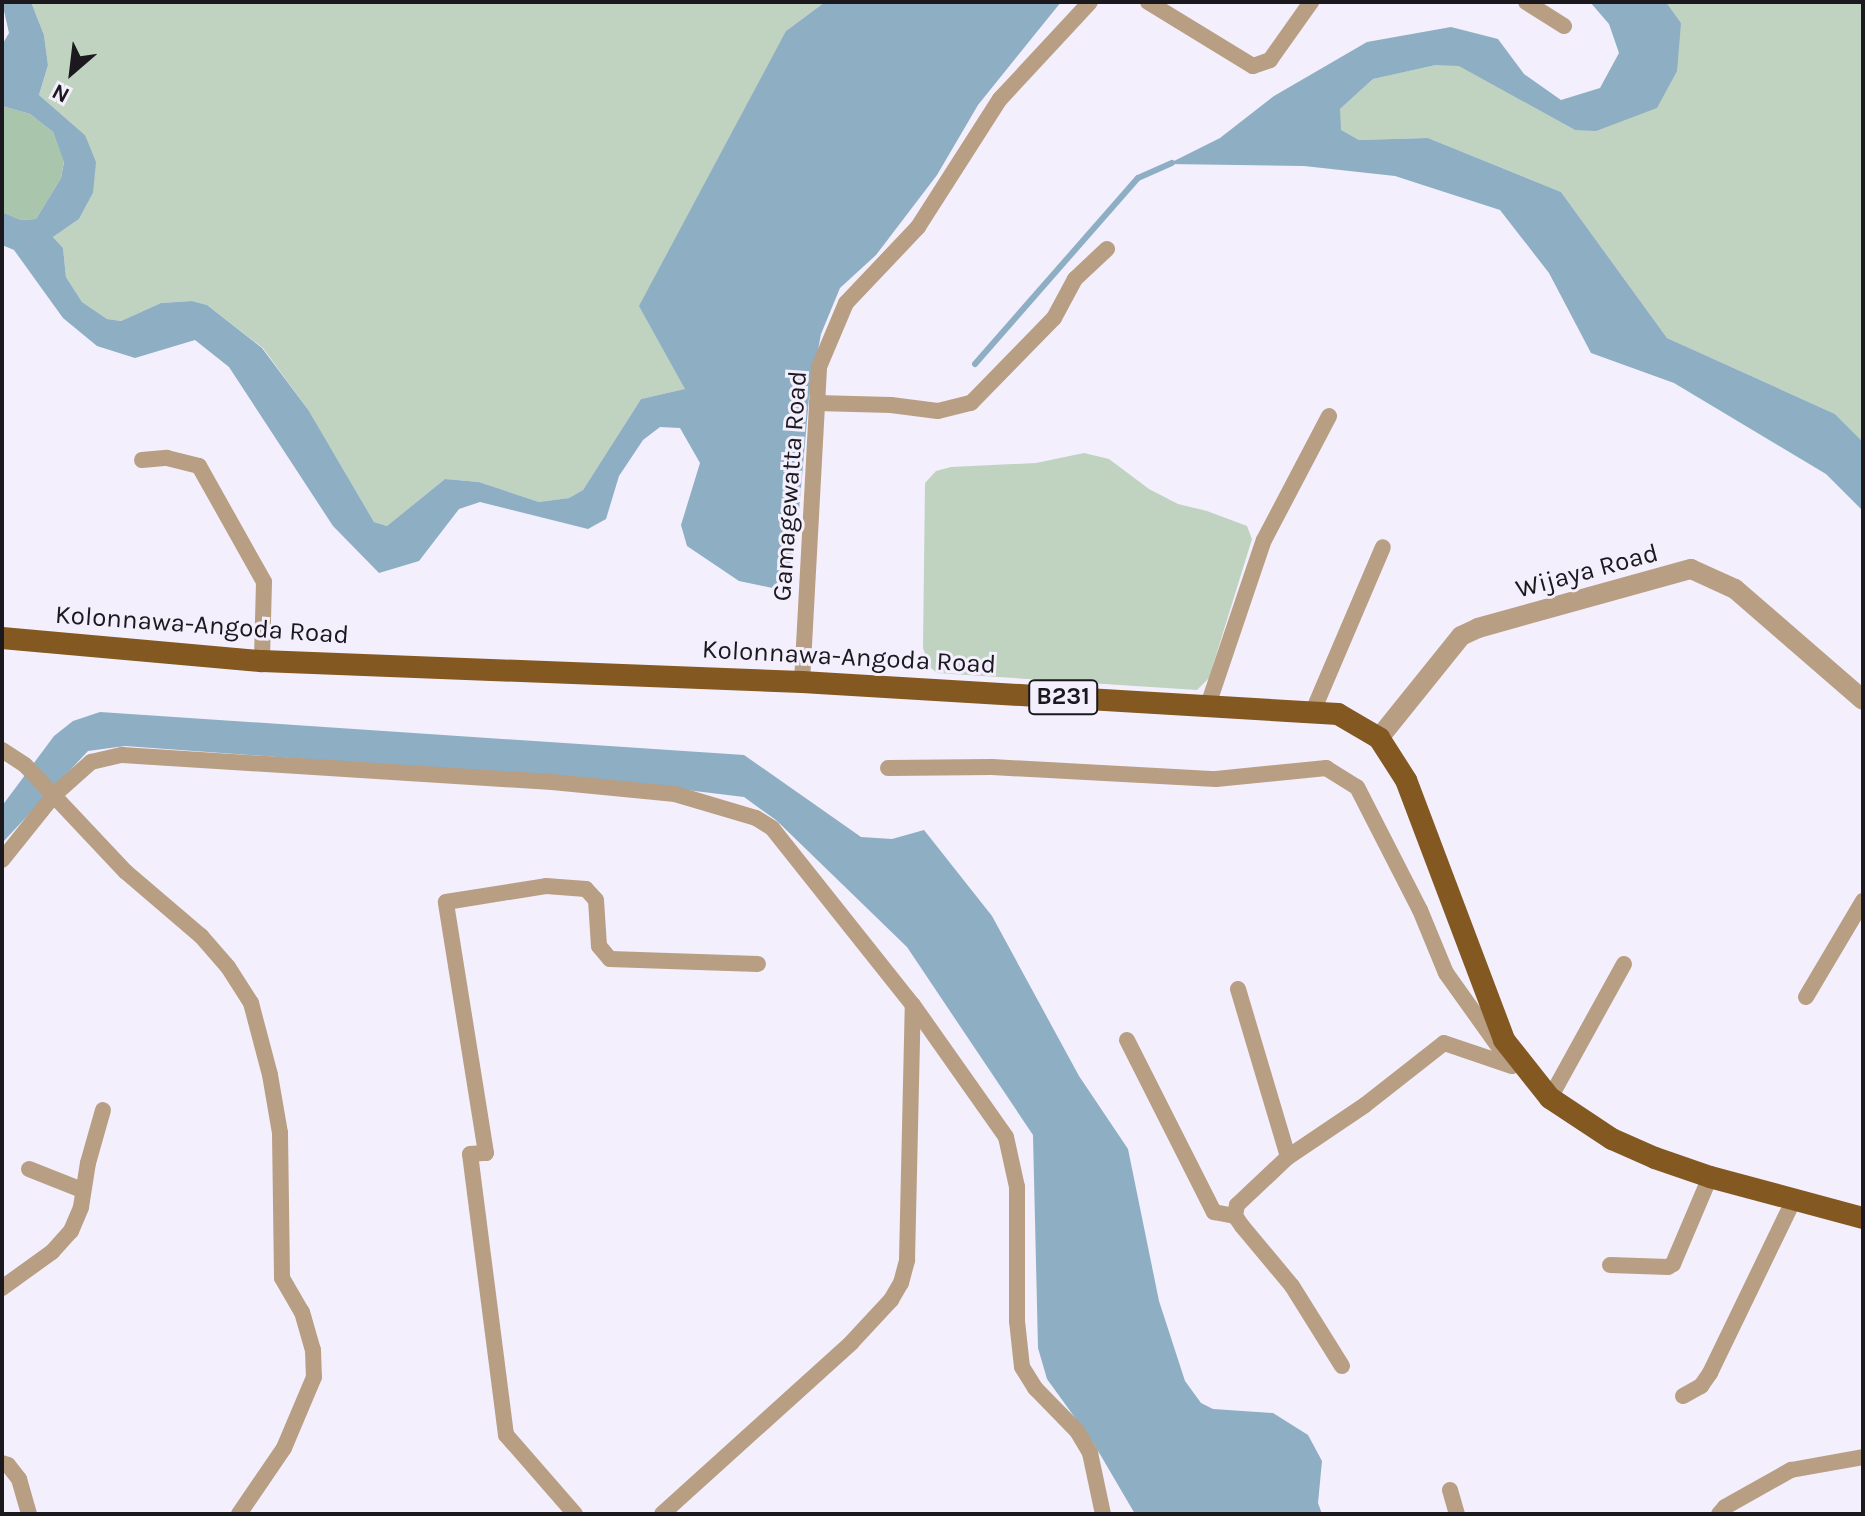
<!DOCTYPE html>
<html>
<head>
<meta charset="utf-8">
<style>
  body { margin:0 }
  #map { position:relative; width:1865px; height:1516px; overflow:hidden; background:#f3effd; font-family:Karla,sans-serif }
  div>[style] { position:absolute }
  .green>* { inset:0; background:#bfd3c0 }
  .forest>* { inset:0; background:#a9c5ab }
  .water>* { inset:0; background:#8daec3 }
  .stream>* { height:6px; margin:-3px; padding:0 3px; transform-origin:3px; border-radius:3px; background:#8daec3 }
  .minor>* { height:16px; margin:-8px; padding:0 8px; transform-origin:8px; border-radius:8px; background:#b89e83 }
  .tertiary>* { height:20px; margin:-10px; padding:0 10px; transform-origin:10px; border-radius:10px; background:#b89e83 }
  .primary>* { height:22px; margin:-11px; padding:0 11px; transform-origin:11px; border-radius:11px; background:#845821 }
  span { translate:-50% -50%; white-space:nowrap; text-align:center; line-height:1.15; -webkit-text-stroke:6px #f3effd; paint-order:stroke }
  .shield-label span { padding:2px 6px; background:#f3effd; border:2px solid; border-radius:6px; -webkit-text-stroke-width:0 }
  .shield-label { font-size:24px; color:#1b191e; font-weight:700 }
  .street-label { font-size:26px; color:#1b191e }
  .frame { position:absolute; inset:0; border:4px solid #1b191e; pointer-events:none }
  .north { position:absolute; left:32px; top:32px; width:80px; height:80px; -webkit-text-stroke:6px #f3effd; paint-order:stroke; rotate:208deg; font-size:22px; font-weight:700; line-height:32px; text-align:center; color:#1b191e }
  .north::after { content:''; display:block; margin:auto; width:28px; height:36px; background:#1b191e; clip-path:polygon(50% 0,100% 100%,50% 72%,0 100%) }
</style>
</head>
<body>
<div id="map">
  <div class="green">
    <div style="clip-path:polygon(31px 2px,825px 2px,786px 31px,686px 389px,641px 399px,583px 490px,569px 498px,539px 502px,479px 482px,445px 479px,387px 526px,374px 522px,309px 411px,263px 348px,207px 305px,192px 301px,161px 303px,121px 321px,107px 319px,82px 302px,66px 277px,63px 248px,53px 237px,79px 219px,93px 193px,85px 135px,39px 95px,48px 65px,44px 35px)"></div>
    <div style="clip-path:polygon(1666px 2px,1863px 2px,1863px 442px,1835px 414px,1667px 338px,1561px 192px,1428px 138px,1359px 140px,1340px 130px,1340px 109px,1373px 79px,1436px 65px,1459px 65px,1575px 130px,1681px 23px)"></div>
    <div style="clip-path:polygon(1084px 453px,1109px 459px,1149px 489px,1178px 504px,1207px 511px,1247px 526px,1252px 539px,1209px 678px,1197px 690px,937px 673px,930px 667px,923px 648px,925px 483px,936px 471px,951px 467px,1036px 463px)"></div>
  </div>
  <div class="forest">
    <div style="clip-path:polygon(2px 106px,30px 114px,53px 132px,64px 161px,61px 178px,36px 219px,21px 220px,2px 212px)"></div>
  </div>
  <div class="water">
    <div style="clip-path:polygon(2px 2px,31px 2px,44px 35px,48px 65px,39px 95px,85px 135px,96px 162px,93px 193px,79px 219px,53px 237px,63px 248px,66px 277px,82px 302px,107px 319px,121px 321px,161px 303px,192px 301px,207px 305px,262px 348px,309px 411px,374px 522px,387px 526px,445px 479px,479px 482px,539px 502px,569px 498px,583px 490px,641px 399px,685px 389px,639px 306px,786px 31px,825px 2px,1061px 2px,978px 105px,937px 175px,876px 255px,840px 288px,821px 334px,809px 398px,796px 544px,782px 590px,739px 581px,687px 546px,681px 525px,700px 463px,680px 428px,660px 427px,643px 440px,619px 476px,606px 519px,588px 529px,480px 502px,459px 509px,419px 561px,379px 573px,333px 526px,229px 367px,195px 340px,135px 358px,97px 346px,63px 318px,14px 250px,2px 245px,2px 212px,21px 220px,36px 219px,61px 178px,64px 162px,53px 132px,30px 114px,2px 106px,2px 45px,9px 33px)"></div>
    <div style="clip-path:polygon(1590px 2px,1666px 2px,1681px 23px,1677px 71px,1657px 108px,1596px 131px,1575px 130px,1459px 66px,1436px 65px,1373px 79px,1340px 109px,1341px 130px,1359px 140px,1428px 138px,1561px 192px,1667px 338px,1835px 414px,1863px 442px,1863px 511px,1826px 474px,1674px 383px,1591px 353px,1549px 273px,1500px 210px,1395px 176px,1304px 166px,1168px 164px,1220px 138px,1274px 96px,1367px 42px,1451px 27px,1498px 39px,1524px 74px,1561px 100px,1600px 88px,1619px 53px,1609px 24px)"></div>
    <div style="clip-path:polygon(100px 712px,744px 755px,861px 837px,892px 839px,924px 830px,992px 916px,1079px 1076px,1128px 1149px,1159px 1301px,1185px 1381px,1201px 1403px,1213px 1409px,1273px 1413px,1308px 1435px,1322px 1461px,1318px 1503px,1322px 1514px,1135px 1514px,1094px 1444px,1047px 1379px,1038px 1348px,1033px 1135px,907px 947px,776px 820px,744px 797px,621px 782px,125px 746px,88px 751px,2px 843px,2px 806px,54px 736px,73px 721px)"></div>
  </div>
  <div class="stream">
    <div style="left:975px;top:364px;width:247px;rotate:-48.8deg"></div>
    <div style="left:1138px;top:178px;width:37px;rotate:-24deg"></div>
  </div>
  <div class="minor">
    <div style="left:1148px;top:2px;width:123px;rotate:31.4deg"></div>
    <div style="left:1253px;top:66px;width:18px;rotate:-19deg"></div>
    <div style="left:1270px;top:60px;width:71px;rotate:-54.7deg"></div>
    <div style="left:1526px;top:2px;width:45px;rotate:32.3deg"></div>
    <div style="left:817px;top:403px;width:74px;rotate:1.5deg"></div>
    <div style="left:891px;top:405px;width:47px;rotate:7.3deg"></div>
    <div style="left:938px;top:411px;width:34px;rotate:-14deg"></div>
    <div style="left:971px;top:403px;width:119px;rotate:-45.7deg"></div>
    <div style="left:1054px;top:318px;width:44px;rotate:-61.7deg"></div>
    <div style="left:1075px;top:279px;width:44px;rotate:-43.2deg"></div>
    <div style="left:142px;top:460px;width:25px;rotate:-5deg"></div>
    <div style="left:167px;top:458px;width:33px;rotate:14deg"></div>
    <div style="left:199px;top:466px;width:133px;rotate:60.7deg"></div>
    <div style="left:264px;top:582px;width:79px;rotate:91.5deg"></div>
    <div style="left:802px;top:682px;width:315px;rotate:-86.9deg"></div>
    <div style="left:819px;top:367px;width:69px;rotate:-67.1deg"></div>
    <div style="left:846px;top:303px;width:105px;rotate:-46.5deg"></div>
    <div style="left:918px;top:227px;width:152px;rotate:-57.4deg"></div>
    <div style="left:1000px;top:99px;width:132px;rotate:-47.1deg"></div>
    <div style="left:1208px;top:705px;width:174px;rotate:-71.3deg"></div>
    <div style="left:1264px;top:540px;width:140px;rotate:-62.3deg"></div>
    <div style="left:1313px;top:711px;width:178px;rotate:-66.9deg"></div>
    <div style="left:2px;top:750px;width:27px;rotate:33deg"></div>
    <div style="left:25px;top:765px;width:147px;rotate:46.7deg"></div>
    <div style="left:126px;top:872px;width:99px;rotate:40.5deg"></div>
    <div style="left:201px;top:936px;width:41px;rotate:48.9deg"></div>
    <div style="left:228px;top:967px;width:43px;rotate:57.4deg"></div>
    <div style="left:251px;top:1003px;width:74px;rotate:75.2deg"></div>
    <div style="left:270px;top:1075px;width:59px;rotate:80.2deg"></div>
    <div style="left:280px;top:1133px;width:145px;rotate:89.2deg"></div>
    <div style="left:282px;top:1278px;width:39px;rotate:60deg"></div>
    <div style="left:302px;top:1312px;width:40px;rotate:74deg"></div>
    <div style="left:313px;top:1350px;width:27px;rotate:88deg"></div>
    <div style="left:314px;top:1377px;width:77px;rotate:112.9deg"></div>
    <div style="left:284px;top:1448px;width:80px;rotate:124.3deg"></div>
    <div style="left:888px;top:768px;width:104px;rotate:-0.6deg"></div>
    <div style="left:992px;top:767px;width:224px;rotate:3.1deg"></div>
    <div style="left:1216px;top:779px;width:111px;rotate:-5.7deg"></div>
    <div style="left:1326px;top:768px;width:36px;rotate:32deg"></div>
    <div style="left:1357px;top:787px;width:138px;rotate:62.9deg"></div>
    <div style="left:1420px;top:910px;width:68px;rotate:67.6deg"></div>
    <div style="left:1446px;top:973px;width:103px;rotate:54.5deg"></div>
    <div style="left:2px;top:860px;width:83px;rotate:-51.3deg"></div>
    <div style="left:54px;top:795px;width:50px;rotate:-41.7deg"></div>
    <div style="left:91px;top:762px;width:32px;rotate:-13deg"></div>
    <div style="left:122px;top:755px;width:431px;rotate:3.6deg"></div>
    <div style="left:552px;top:782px;width:124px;rotate:5.6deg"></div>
    <div style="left:675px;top:794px;width:84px;rotate:16.5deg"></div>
    <div style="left:756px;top:818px;width:19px;rotate:32deg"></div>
    <div style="left:772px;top:828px;width:226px;rotate:51.5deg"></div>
    <div style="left:913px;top:1005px;width:161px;rotate:54.8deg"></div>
    <div style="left:1006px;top:1137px;width:51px;rotate:77.6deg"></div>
    <div style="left:1017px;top:1187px;width:134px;rotate:90deg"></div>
    <div style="left:1017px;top:1321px;width:46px;rotate:83.8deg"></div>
    <div style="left:1022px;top:1367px;width:25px;rotate:58deg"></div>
    <div style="left:1035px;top:1388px;width:60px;rotate:45.7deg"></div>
    <div style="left:1077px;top:1431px;width:26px;rotate:59deg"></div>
    <div style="left:1090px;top:1453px;width:62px;rotate:78deg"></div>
    <div style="left:1238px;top:989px;width:175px;rotate:73.4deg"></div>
    <div style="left:1806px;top:997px;width:112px;rotate:-59.3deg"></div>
    <div style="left:1127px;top:1040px;width:193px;rotate:63.2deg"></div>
    <div style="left:1214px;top:1212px;width:21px;rotate:11deg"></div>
    <div style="left:1550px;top:1098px;width:153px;rotate:-61.1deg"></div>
    <div style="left:29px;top:1169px;width:57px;rotate:21.6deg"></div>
    <div style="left:1610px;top:1265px;width:58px;rotate:2deg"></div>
    <div style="left:1668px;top:1267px;width:6px;rotate:-31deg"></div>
    <div style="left:1673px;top:1264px;width:95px;rotate:-67deg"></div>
    <div style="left:2px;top:1288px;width:62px;rotate:-35.8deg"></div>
    <div style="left:52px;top:1252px;width:28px;rotate:-48deg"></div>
    <div style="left:71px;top:1231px;width:26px;rotate:-67deg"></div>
    <div style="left:81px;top:1207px;width:45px;rotate:-81deg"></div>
    <div style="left:88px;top:1163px;width:55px;rotate:-74.2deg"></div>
    <div style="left:1342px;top:1366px;width:94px;rotate:-122deg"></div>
    <div style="left:1292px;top:1286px;width:78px;rotate:-129.8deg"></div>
    <div style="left:1242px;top:1226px;width:12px;rotate:-125deg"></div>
    <div style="left:1235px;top:1216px;width:11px;rotate:-80deg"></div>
    <div style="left:1237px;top:1205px;width:70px;rotate:-43.3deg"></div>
    <div style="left:1288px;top:1157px;width:93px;rotate:-34deg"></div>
    <div style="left:1365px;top:1105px;width:100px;rotate:-38.1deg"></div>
    <div style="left:1444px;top:1043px;width:72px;rotate:18.7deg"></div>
    <div style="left:1683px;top:1396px;width:21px;rotate:-29deg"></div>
    <div style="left:1701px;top:1386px;width:16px;rotate:-55deg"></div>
    <div style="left:1710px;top:1373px;width:195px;rotate:-64.2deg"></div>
    <div style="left:2px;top:1463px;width:6px;rotate:18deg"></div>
    <div style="left:8px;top:1465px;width:18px;rotate:52deg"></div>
    <div style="left:19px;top:1479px;width:36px;rotate:74deg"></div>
    <div style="left:1450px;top:1490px;width:25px;rotate:74deg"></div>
    <div style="left:575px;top:1514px;width:105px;rotate:-131.1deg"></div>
    <div style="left:506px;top:1435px;width:283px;rotate:-97.3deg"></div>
    <div style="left:470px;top:1154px;width:16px;rotate:-4deg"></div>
    <div style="left:486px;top:1153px;width:254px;rotate:-99.1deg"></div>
    <div style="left:446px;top:902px;width:101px;rotate:-9.1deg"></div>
    <div style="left:546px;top:886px;width:40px;rotate:4.3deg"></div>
    <div style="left:586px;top:889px;width:15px;rotate:48deg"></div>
    <div style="left:596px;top:900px;width:46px;rotate:86.3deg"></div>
    <div style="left:599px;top:946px;width:17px;rotate:50deg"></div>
    <div style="left:610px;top:959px;width:148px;rotate:1.9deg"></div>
    <div style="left:662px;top:1514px;width:255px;rotate:-42.1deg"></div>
    <div style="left:851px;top:1343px;width:59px;rotate:-47.1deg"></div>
    <div style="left:891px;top:1300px;width:20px;rotate:-60deg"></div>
    <div style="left:901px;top:1283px;width:24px;rotate:-75deg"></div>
    <div style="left:907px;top:1260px;width:255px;rotate:-88.7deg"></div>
    <div style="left:1719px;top:1514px;width:9px;rotate:-49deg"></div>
    <div style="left:1725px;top:1507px;width:76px;rotate:-29.3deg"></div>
    <div style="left:1791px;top:1470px;width:73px;rotate:-10.2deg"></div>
  </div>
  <div class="tertiary">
    <div style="left:1379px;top:738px;width:131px;rotate:-51.2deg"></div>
    <div style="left:1461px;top:636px;width:19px;rotate:-25deg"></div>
    <div style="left:1478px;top:628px;width:221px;rotate:-15.5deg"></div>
    <div style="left:1691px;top:569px;width:48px;rotate:24.4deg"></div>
    <div style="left:1735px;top:589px;width:169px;rotate:40.9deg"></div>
  </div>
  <div class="primary">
    <div style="left:2px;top:638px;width:261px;rotate:5.1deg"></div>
    <div style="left:262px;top:661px;width:540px;rotate:2.23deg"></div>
    <div style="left:802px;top:682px;width:537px;rotate:3.42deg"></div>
    <div style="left:1338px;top:714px;width:48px;rotate:30.3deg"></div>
    <div style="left:1379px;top:738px;width:50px;rotate:57.3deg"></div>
    <div style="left:1406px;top:780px;width:278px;rotate:69.3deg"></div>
    <div style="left:1504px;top:1040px;width:74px;rotate:51.6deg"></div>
    <div style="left:1550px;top:1098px;width:74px;rotate:33.5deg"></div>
    <div style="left:1612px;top:1139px;width:47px;rotate:23.8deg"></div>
    <div style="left:1655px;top:1158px;width:58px;rotate:19.1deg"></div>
    <div style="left:1710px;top:1177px;width:158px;rotate:15deg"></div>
  </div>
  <div class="shield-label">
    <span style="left:1063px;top:697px">B231</span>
  </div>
  <div class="street-label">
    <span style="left:790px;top:486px;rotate:-86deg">Gamagewatta Road</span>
    <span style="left:1587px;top:571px;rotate:-15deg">Wijaya Road</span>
    <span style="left:202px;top:625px;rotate:4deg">Kolonnawa-Angoda Road</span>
    <span style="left:849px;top:657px;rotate:3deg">Kolonnawa-Angoda Road</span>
  </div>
  <div class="frame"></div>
  <div class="north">N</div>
</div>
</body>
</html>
